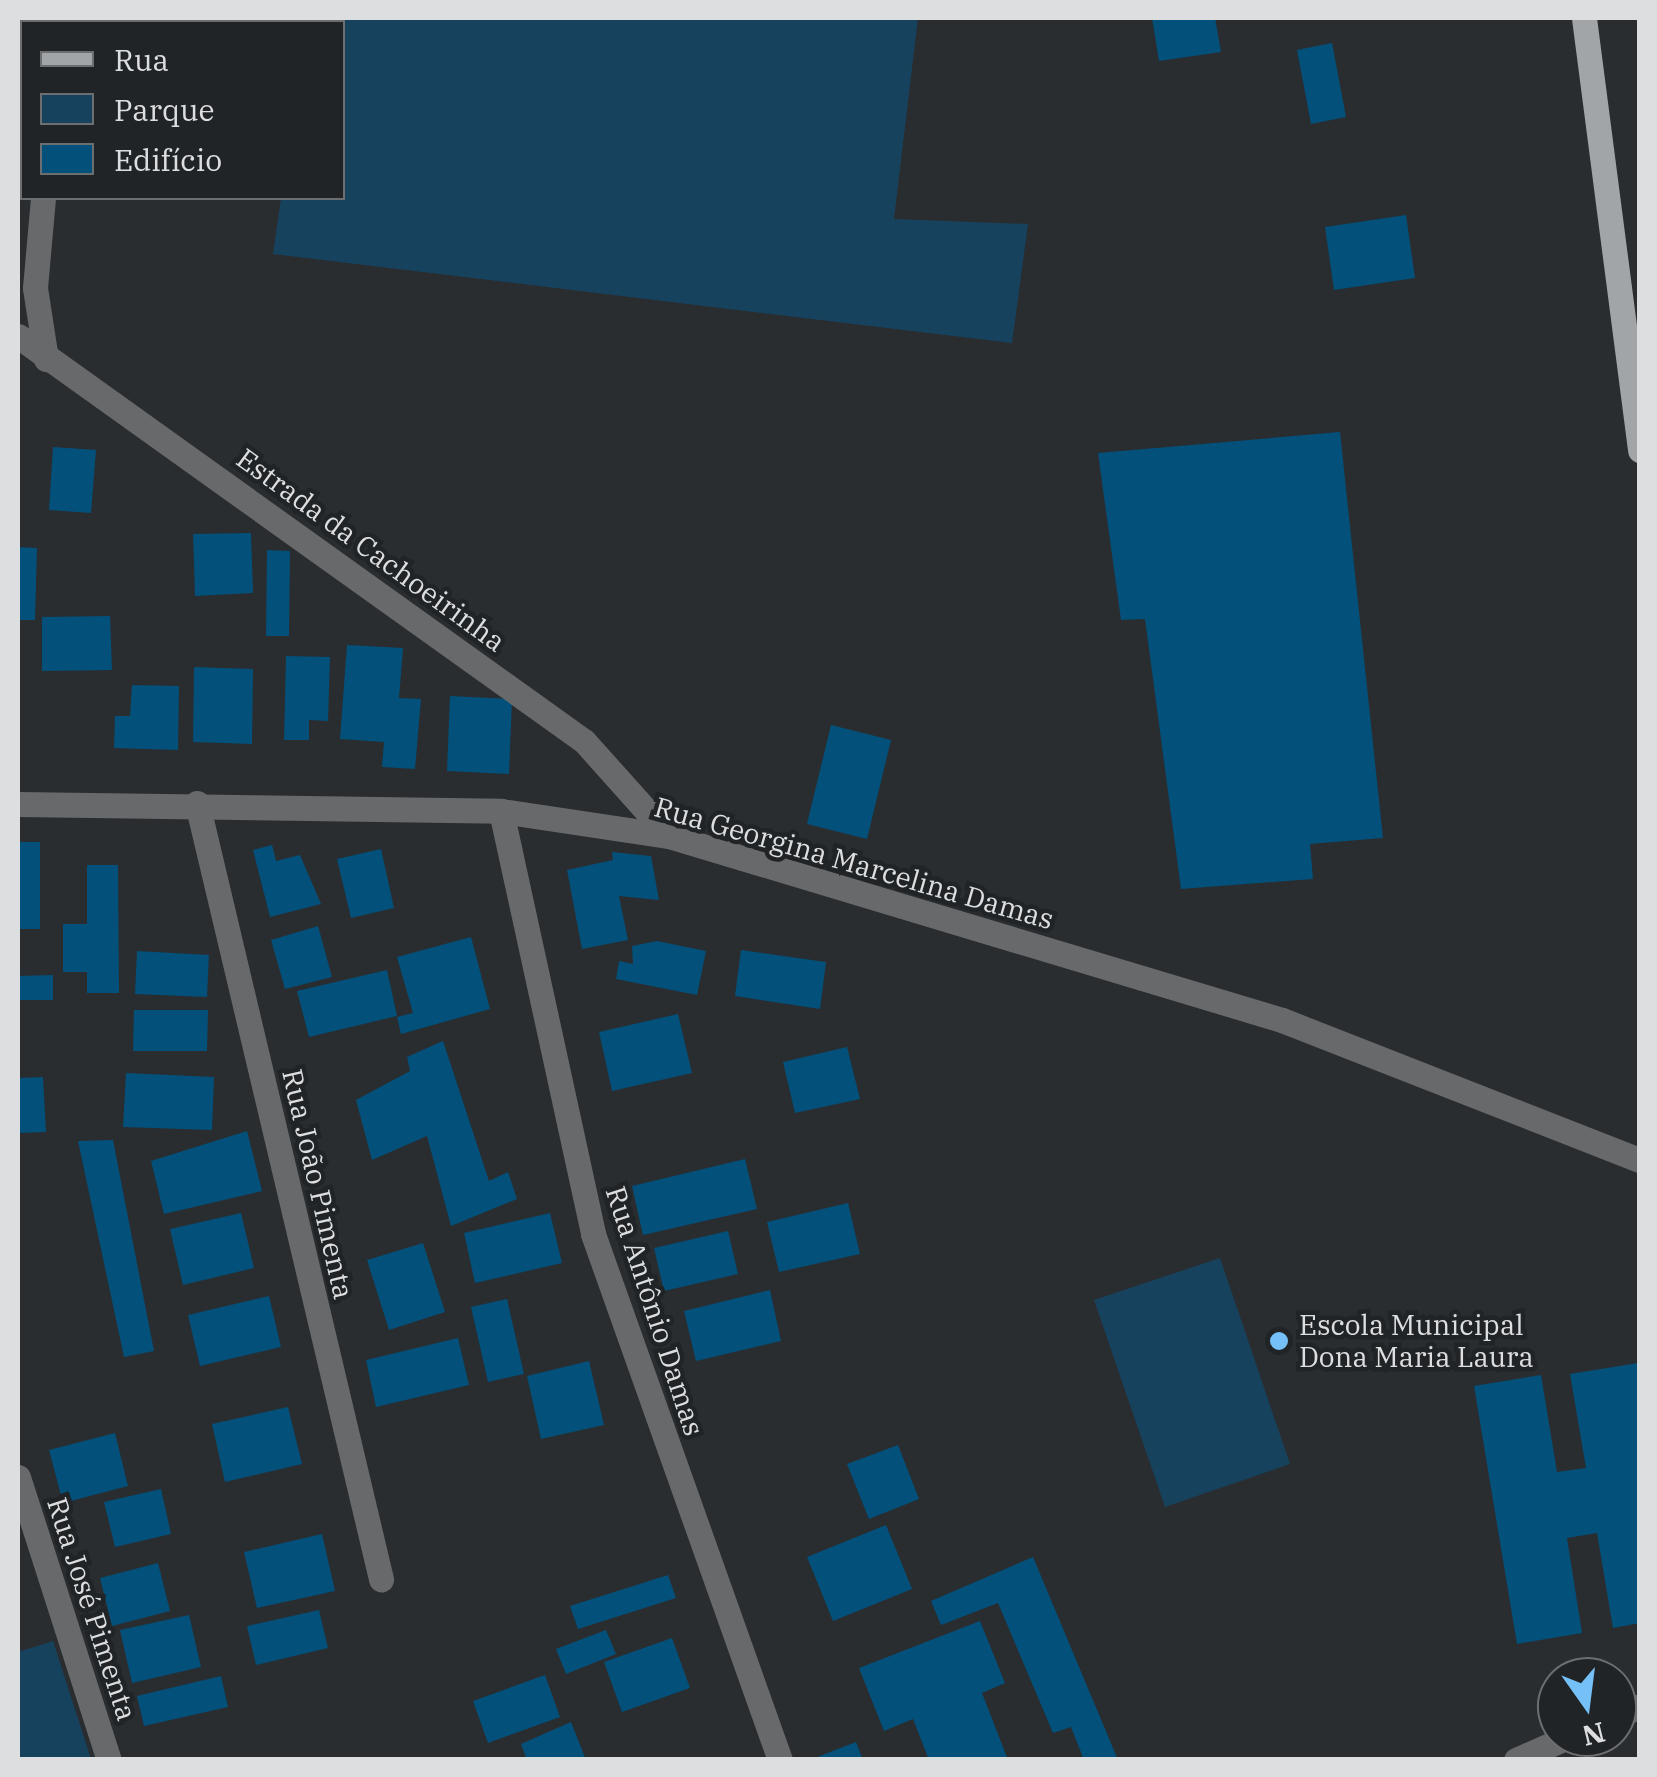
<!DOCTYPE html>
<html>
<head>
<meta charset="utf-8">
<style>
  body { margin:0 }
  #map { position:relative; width:1657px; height:1777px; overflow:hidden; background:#2a2d30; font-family:"IBM Plex Serif",serif }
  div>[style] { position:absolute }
  .green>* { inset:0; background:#17425e }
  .building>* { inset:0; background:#03507a }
  .minor>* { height:25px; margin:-12.5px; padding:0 12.5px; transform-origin:12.5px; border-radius:12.5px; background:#68696b }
  .tertiary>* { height:25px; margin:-12.5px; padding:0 12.5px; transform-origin:12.5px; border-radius:12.5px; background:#68696b }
  .primary>* { height:25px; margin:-12.5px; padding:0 12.5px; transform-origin:12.5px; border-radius:12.5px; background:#a2a5a8 }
  .dots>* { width:28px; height:28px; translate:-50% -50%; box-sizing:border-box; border:5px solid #212426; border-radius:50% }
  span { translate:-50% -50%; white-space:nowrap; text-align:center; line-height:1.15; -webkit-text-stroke:9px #212426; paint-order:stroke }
  .street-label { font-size:28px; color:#dcdee0 }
  .poi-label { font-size:28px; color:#dcdee0 }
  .left { translate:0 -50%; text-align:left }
  .frame { position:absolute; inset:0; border:20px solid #dcdee0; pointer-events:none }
  .legend { position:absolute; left:20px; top:20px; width:325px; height:180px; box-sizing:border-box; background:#212426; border:2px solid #6c6e70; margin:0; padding:12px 18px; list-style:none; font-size:30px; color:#dcdee0 }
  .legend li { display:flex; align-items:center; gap:20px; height:50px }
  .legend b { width:50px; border:2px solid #6c6e70 }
  .north { position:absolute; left:1537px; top:1657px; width:100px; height:100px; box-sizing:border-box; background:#212426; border:2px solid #6c6e70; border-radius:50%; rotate:166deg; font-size:28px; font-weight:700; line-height:40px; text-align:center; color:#dcdee0 }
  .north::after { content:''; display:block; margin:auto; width:35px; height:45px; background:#75c0f6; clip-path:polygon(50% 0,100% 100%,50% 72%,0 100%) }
</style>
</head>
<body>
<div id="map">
  <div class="green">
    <div style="clip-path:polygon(336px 18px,918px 18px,894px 219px,1028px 224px,1012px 343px,273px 254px,281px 198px,342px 198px)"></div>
    <div style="clip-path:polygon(1220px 1258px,1290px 1464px,1165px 1507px,1094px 1300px)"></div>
    <div style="clip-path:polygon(53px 1641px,91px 1759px,18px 1759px,18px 1652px)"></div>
  </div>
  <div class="building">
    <div style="clip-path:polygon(1152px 18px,1215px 18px,1221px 52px,1159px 61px)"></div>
    <div style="clip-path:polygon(1332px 43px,1346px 117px,1311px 124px,1297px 50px)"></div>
    <div style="clip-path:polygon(1406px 215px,1415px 278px,1334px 290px,1325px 227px)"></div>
    <div style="clip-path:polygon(1340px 432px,1383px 838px,1310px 844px,1313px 879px,1181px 889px,1145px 619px,1121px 620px,1098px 453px)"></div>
    <div style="clip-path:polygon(53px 447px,96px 450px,91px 513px,49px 510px)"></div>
    <div style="clip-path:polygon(251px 533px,253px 593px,195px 596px,193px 534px)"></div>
    <div style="clip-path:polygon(18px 547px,37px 548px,35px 620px,18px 620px)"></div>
    <div style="clip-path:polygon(267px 550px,290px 551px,289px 636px,266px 636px)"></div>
    <div style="clip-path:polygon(110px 616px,112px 670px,42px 671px,42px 617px)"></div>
    <div style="clip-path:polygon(347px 645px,403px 648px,399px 698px,421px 699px,415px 769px,382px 767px,384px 742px,340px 739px)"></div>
    <div style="clip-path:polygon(286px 656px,330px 657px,328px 721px,309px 720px,309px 740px,284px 740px)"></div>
    <div style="clip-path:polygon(194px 667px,253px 669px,252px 744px,193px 742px)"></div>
    <div style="clip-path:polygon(132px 685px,179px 686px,178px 750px,114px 748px,115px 716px,130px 716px)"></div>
    <div style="clip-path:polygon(450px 696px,512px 699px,509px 774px,447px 771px)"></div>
    <div style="clip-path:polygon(831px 725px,891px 740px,867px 839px,807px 824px)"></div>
    <div style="clip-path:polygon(18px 842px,40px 842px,40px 929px,18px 929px)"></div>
    <div style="clip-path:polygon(272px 845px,276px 861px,300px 855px,321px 904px,270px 917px,253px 850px)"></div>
    <div style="clip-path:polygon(381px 849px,394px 908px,351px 918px,337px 859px)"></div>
    <div style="clip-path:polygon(612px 852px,651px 856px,659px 900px,619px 896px,628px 940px,582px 949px,567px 870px,613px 860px)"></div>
    <div style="clip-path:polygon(87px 865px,118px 865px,119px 993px,87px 993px,87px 972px,63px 972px,63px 924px,87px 924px)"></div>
    <div style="clip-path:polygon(318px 926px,332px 977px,285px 989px,271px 940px)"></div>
    <div style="clip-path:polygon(471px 937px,490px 1009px,401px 1034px,397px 1017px,413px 1013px,397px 957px)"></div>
    <div style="clip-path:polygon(657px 941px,706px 951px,697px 995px,616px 979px,619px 961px,633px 964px,632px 946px)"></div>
    <div style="clip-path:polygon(741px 950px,826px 962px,820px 1009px,735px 996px)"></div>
    <div style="clip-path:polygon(137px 951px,209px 955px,207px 997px,135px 994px)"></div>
    <div style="clip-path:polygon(387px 970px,397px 1016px,309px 1037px,297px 991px)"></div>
    <div style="clip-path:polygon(53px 975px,53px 1000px,18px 1000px,18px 976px)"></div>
    <div style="clip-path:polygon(134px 1010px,208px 1010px,207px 1051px,133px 1051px)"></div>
    <div style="clip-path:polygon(678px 1014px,692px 1073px,612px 1091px,599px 1032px)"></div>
    <div style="clip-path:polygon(443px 1041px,489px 1181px,508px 1172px,517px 1199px,451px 1226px,427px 1136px,372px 1160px,356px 1100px,410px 1071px,407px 1057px)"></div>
    <div style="clip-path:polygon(847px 1047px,860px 1099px,795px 1113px,783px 1062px)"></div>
    <div style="clip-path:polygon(126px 1073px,214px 1077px,212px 1130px,123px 1127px)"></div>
    <div style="clip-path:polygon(43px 1077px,46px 1132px,18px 1133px,18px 1078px)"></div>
    <div style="clip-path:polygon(247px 1131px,262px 1191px,164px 1214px,151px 1161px)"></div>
    <div style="clip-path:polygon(113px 1140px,154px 1351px,124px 1357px,78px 1141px)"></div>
    <div style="clip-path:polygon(745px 1159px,757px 1209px,643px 1235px,632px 1186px)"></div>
    <div style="clip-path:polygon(848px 1203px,860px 1254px,779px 1272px,767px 1222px)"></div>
    <div style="clip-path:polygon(241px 1213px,254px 1268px,183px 1285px,170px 1229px)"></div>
    <div style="clip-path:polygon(550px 1213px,562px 1263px,475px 1283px,464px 1233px)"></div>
    <div style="clip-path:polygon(728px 1231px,738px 1274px,664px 1291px,654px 1248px)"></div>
    <div style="clip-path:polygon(423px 1243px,445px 1312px,389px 1330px,367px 1260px)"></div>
    <div style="clip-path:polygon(770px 1290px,781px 1341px,696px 1361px,684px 1311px)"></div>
    <div style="clip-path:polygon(269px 1296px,281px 1347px,200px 1366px,188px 1315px)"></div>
    <div style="clip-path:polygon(507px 1299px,524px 1374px,488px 1382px,471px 1307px)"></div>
    <div style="clip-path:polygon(458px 1338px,469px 1385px,376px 1407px,366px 1360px)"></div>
    <div style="clip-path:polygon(589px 1361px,604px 1425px,541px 1439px,527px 1376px)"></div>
    <div style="clip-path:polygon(1638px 1363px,1640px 1623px,1613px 1628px,1597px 1533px,1567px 1538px,1582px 1633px,1517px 1644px,1474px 1386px,1541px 1375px,1557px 1472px,1586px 1468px,1570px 1374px)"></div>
    <div style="clip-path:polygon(288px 1407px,302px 1464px,225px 1482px,212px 1424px)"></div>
    <div style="clip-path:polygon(115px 1433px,128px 1486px,63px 1503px,49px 1450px)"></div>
    <div style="clip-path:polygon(898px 1445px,919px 1499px,869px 1519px,847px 1464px)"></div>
    <div style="clip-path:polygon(161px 1489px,171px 1534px,115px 1547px,104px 1502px)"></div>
    <div style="clip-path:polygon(886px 1525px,912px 1589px,833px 1621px,807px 1557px)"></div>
    <div style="clip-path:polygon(322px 1534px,335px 1591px,257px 1608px,244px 1552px)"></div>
    <div style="clip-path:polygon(1033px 1557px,1118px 1760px,1084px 1760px,1071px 1727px,1053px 1733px,998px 1603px,941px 1625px,931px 1601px)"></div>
    <div style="clip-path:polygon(158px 1563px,170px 1611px,112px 1626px,100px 1578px)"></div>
    <div style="clip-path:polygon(668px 1575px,676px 1598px,578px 1629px,570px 1606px)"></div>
    <div style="clip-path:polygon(319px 1610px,328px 1648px,256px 1665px,247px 1626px)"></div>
    <div style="clip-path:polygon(189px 1615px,201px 1667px,132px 1683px,120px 1630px)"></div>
    <div style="clip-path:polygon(980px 1621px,1005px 1683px,982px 1693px,1008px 1760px,929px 1760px,913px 1719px,884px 1731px,859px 1668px)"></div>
    <div style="clip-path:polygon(606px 1630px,616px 1654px,566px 1674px,556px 1649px)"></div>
    <div style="clip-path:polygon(672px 1638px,690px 1688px,622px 1712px,604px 1662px)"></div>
    <div style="clip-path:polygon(545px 1675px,560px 1717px,488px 1743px,473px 1701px)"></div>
    <div style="clip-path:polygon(221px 1676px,228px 1707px,144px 1726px,137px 1696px)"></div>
    <div style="clip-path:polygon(571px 1722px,586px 1760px,527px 1760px,521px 1744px)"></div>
    <div style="clip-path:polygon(856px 1742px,863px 1760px,812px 1760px,812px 1759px)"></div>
  </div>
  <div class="minor">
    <div style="left:75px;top:22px;width:4px;rotate:-76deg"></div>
    <div style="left:43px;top:198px;width:90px;rotate:95.1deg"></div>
    <div style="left:35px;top:288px;width:72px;rotate:81.2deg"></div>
    <div style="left:18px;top:336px;width:696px;rotate:35.59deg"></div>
    <div style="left:584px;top:741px;width:127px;rotate:48.2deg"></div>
    <div style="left:197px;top:803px;width:798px;rotate:76.66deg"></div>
    <div style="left:501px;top:811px;width:433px;rotate:77.7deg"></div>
    <div style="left:593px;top:1234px;width:558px;rotate:70.43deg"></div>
    <div style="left:18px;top:1477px;width:297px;rotate:72.2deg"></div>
    <div style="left:1617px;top:1716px;width:25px;rotate:-23deg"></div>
    <div style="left:1516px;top:1760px;width:57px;rotate:-23.9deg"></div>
  </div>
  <div class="tertiary">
    <div style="left:18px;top:804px;width:483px;rotate:0.8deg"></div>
    <div style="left:501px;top:811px;width:170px;rotate:8.5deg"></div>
    <div style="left:669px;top:836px;width:640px;rotate:16.71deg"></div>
    <div style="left:1282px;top:1020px;width:384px;rotate:21.4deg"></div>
  </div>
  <div class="primary">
    <div style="left:1584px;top:18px;width:436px;rotate:82.6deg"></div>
  </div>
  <div class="dots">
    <div style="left:1279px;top:1341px;background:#75c0f6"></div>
  </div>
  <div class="street-label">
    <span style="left:371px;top:550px;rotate:36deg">Estrada da Cachoeirinha</span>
    <span style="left:854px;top:863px;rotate:16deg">Rua Georgina Marcelina Damas</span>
    <span style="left:318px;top:1184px;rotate:77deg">Rua João Pimenta</span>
    <span style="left:655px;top:1311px;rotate:72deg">Rua Antônio Damas</span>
    <span style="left:92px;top:1609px;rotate:72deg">Rua José Pimenta</span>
  </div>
  <div class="poi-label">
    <span class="left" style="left:1299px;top:1341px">Escola Municipal<br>Dona Maria Laura</span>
  </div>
  <div class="frame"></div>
  <ul class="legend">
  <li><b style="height:12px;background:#a2a5a8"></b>Rua</li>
  <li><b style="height:28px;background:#17425e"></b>Parque</li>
  <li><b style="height:28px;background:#03507a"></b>Edifício</li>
  </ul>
  <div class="north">N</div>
</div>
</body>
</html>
